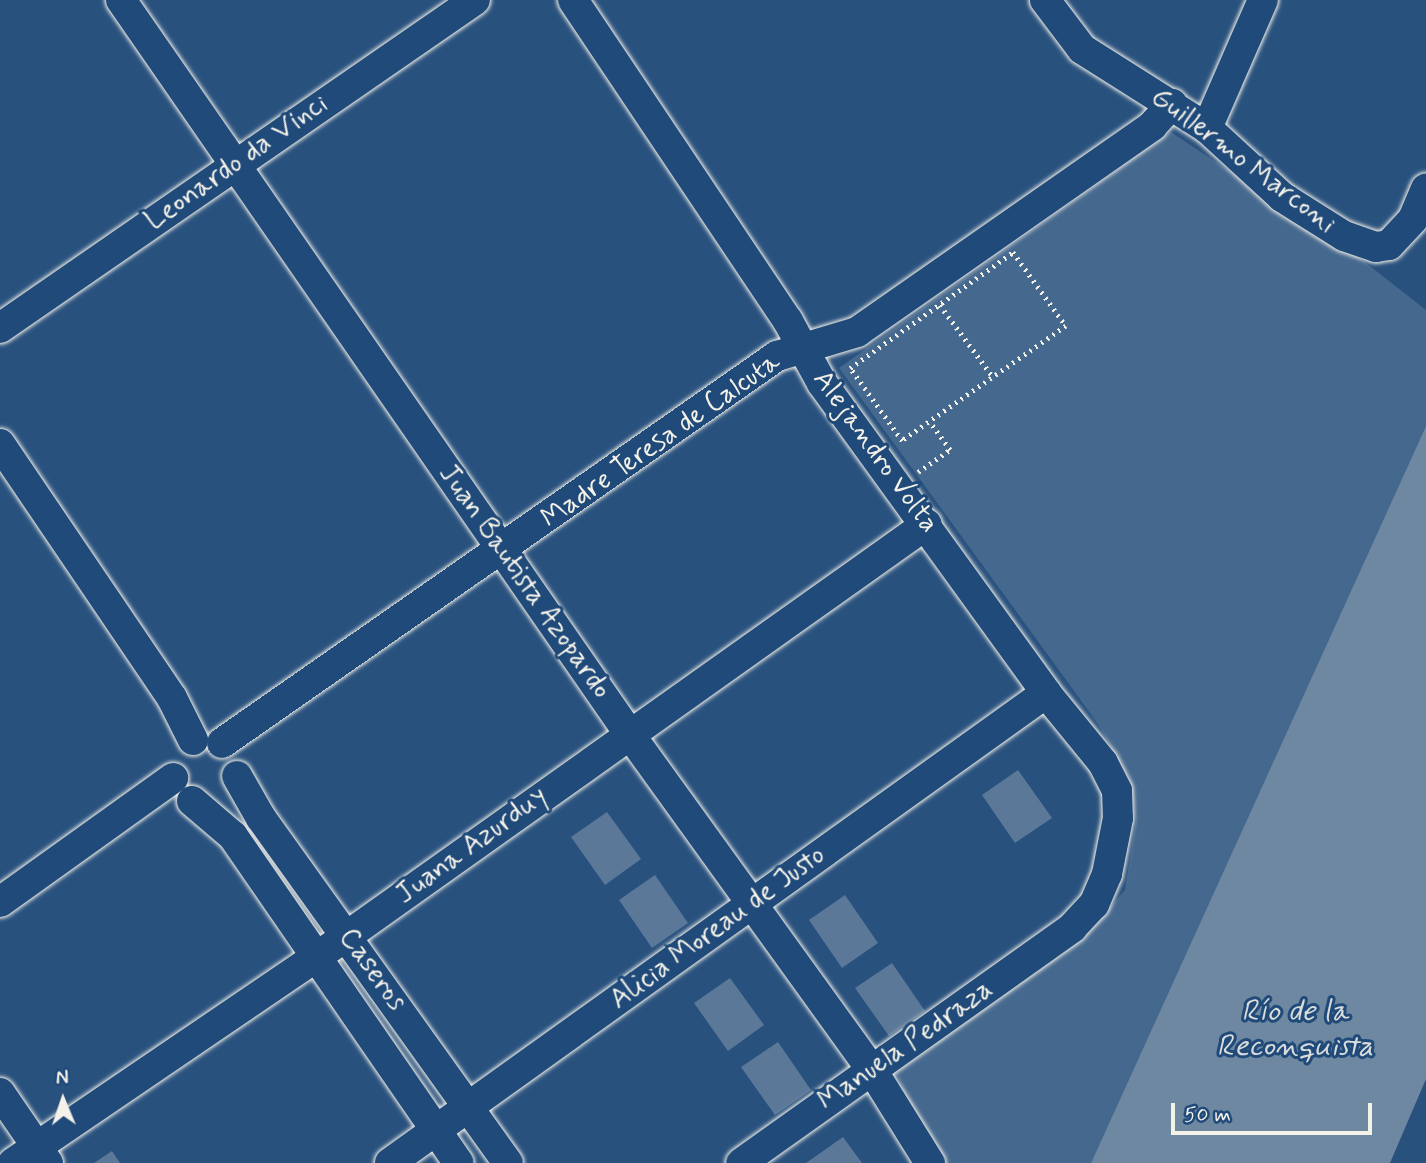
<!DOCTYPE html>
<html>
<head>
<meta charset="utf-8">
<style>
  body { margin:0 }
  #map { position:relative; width:1426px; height:1163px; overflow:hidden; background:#28517e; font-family:Mynerve,sans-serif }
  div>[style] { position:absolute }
  .green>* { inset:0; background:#45688e }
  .water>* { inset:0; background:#6e88a2 }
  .building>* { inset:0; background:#5b7899 }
  .path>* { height:4.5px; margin-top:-2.25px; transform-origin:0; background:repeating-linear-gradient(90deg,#f4f1e8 0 2px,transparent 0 7px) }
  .roads { filter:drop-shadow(0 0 2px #f4f1e8) drop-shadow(0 0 2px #f4f1e8) }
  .minor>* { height:30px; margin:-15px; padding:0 15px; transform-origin:15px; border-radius:15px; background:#1f4a7a }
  span { translate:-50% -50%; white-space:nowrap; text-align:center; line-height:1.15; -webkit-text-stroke:6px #1f4a7a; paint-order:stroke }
  .street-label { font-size:28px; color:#f4f1e8 }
  .water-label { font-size:30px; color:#d9dcda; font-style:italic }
  .north { position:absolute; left:28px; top:1065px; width:70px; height:70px; -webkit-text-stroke:5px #1f4a7a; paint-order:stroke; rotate:358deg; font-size:19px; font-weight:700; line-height:28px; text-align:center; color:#f4f1e8 }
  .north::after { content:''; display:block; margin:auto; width:24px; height:32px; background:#f4f1e8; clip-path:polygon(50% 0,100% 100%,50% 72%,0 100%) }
  .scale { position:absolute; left:1171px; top:1103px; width:201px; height:32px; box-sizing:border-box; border:4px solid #f4f1e8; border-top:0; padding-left:9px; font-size:21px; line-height:24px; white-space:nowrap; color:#f4f1e8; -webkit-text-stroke:5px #1f4a7a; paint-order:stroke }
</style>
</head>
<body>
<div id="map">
  <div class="green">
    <div style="clip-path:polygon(1171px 132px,1366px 263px,1426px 310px,1426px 426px,1091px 1163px,934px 1163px,895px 1070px,1084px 938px,1125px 890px,1136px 820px,1130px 780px,1098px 724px,839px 368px)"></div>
  </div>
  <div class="water">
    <div style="clip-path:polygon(1426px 426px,1426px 1079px,1390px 1163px,1091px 1163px)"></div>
  </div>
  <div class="building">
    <div style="clip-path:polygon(1018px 770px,1052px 818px,1015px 843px,982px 795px)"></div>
    <div style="clip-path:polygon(607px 812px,641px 859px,605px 885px,571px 837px)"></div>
    <div style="clip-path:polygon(655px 875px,688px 923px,652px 948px,619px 900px)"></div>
    <div style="clip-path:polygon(845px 895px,878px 943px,842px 968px,809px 920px)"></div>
    <div style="clip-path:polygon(892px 963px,925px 1011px,889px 1036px,855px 988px)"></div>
    <div style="clip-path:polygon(730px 978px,764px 1025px,728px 1051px,694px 1003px)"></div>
    <div style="clip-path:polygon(778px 1042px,811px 1090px,775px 1115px,741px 1067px)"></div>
    <div style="clip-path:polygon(843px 1137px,862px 1163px,806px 1163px)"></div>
    <div style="clip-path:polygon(112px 1151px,120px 1163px,94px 1163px)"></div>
  </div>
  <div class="path">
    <div style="left:1013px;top:252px;width:91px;rotate:54.4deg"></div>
    <div style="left:1066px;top:326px;width:200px;rotate:145deg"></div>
    <div style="left:902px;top:441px;width:90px;rotate:-125.5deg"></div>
    <div style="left:850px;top:368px;width:200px;rotate:-35.4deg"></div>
    <div style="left:940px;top:305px;width:89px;rotate:53.6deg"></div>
    <div style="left:918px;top:472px;width:39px;rotate:-35deg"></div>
    <div style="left:950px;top:450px;width:34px;rotate:-126deg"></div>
  </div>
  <div class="roads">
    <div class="minor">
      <div style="left:121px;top:0;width:890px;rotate:55.29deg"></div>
      <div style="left:628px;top:732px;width:417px;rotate:54.2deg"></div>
      <div style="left:872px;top:1070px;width:110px;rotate:58.1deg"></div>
      <div style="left:573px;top:0;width:386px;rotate:56.2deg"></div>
      <div style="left:788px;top:321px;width:71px;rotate:61.3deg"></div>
      <div style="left:822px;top:383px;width:382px;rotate:54.1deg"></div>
      <div style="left:1046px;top:693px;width:90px;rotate:50.8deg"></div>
      <div style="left:1103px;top:763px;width:31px;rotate:63deg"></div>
      <div style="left:1117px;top:791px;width:27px;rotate:88deg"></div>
      <div style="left:1118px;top:818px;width:57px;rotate:101.1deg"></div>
      <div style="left:1107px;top:874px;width:33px;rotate:113deg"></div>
      <div style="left:1094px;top:904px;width:33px;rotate:133deg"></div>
      <div style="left:1072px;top:928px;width:406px;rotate:144.6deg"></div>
      <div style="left:1045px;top:0;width:61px;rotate:52.9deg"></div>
      <div style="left:1082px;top:49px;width:148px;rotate:32.3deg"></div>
      <div style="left:1207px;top:128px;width:102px;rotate:42.6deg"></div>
      <div style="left:1282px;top:197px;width:73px;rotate:32.2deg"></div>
      <div style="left:1344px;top:236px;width:34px;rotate:19deg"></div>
      <div style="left:1376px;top:247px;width:13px;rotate:-9deg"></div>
      <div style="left:1389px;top:245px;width:35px;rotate:-47deg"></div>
      <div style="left:1413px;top:219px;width:33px;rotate:-67deg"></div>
      <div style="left:1207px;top:128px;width:140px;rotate:-66.4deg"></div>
      <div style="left:0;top:328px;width:577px;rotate:-34.63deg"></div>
      <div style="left:0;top:444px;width:307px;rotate:55.9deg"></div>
      <div style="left:172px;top:698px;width:47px;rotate:63.4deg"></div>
      <div style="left:222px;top:743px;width:677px;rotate:-34.89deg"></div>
      <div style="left:777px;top:356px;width:84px;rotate:-16.7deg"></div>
      <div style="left:857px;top:332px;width:360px;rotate:-34.9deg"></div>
      <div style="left:1152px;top:126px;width:30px;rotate:-48deg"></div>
      <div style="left:237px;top:776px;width:48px;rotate:60.3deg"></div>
      <div style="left:261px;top:818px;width:424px;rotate:54.4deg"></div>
      <div style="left:192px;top:801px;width:54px;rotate:40.5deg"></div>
      <div style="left:233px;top:836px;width:397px;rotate:55.4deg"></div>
      <div style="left:0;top:902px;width:213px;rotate:-35.6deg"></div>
      <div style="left:0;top:1093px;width:85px;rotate:55.6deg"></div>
      <div style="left:13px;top:1163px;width:404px;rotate:-34.2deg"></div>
      <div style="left:347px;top:936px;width:711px;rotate:-35.39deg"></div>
      <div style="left:390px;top:1163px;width:807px;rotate:-35.62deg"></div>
    </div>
  </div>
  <div class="street-label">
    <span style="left:1243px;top:161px;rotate:37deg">Guillermo Marconi</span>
    <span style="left:237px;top:163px;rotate:-35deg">Leonardo da Vinci</span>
    <span style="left:661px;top:441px;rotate:-35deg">Madre Teresa de Calcuta</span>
    <span style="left:875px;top:452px;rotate:54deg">Alejandro Volta</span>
    <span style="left:524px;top:582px;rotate:55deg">Juan Bautista Azopardo</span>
    <span style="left:472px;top:846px;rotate:-36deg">Juana Azurduy</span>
    <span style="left:718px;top:928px;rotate:-36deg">Alicia Moreau de Justo</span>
    <span style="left:372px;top:970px;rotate:54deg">Caseros</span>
    <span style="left:906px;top:1046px;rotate:-35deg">Manuela Pedraza</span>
  </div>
  <div class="water-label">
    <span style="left:1295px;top:1029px">Río de la<br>Reconquista</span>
  </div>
  <div class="north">N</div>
  <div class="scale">50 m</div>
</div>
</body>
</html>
